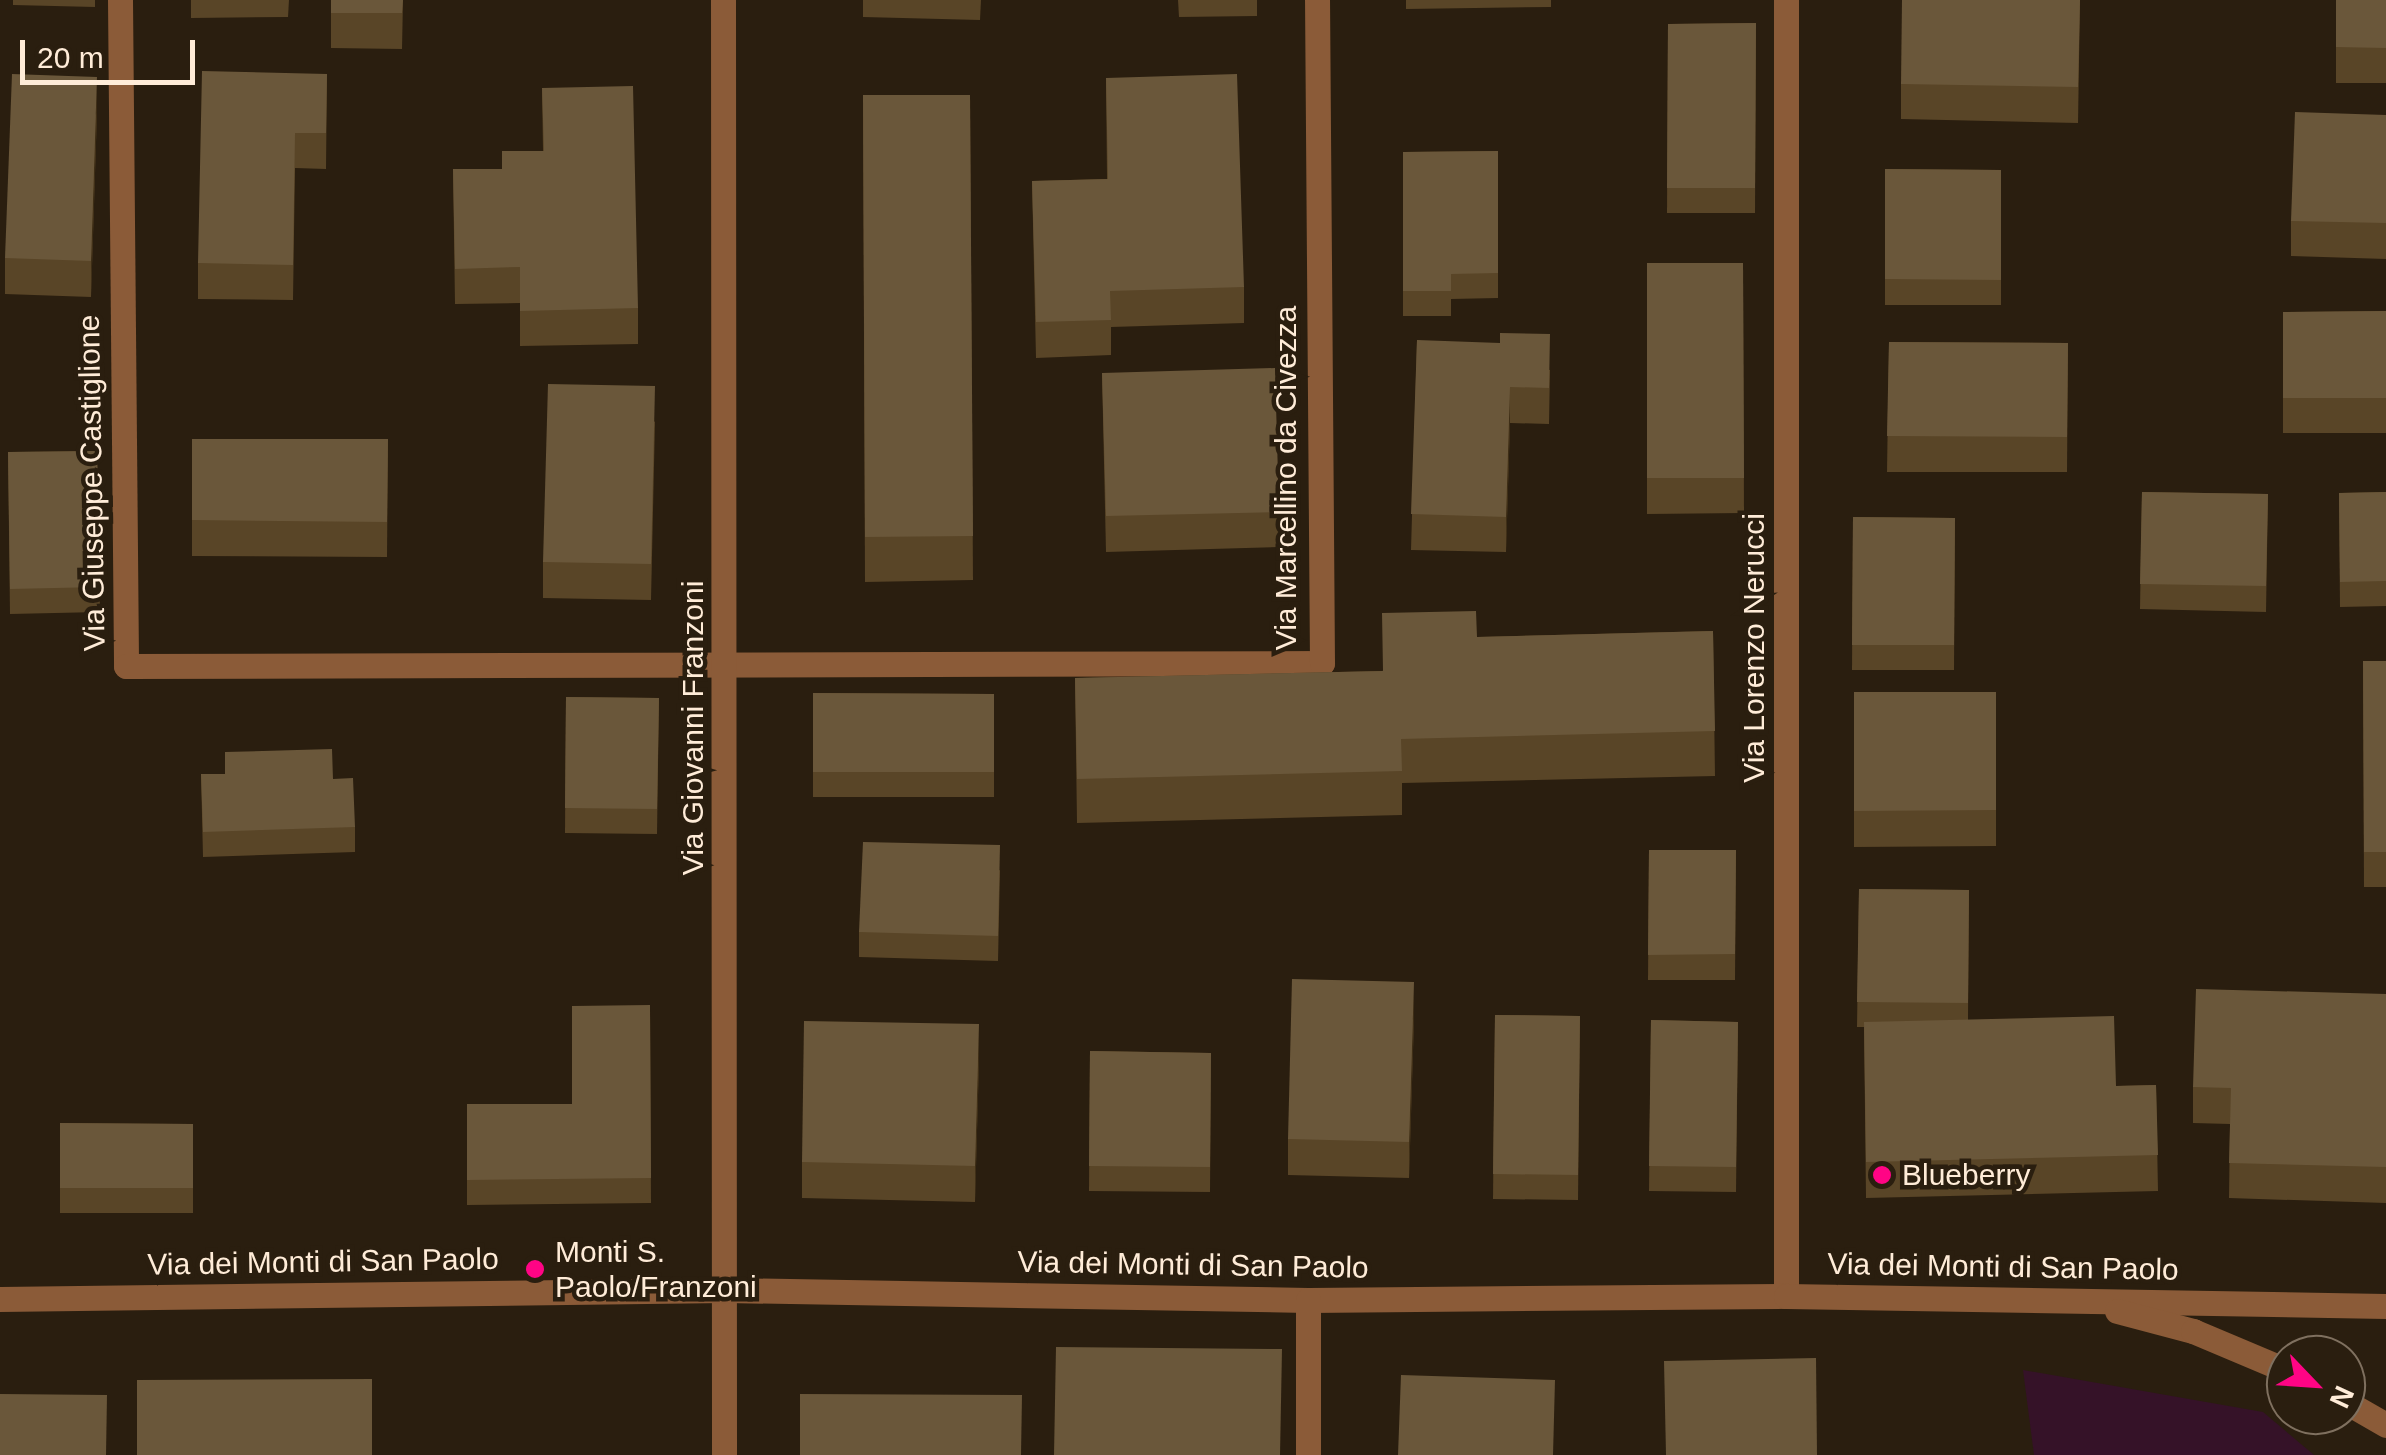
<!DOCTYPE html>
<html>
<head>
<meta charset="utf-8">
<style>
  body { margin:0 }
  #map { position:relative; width:2386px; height:1455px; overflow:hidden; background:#2a1e0f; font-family:Helvetica,sans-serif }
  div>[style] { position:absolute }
  .green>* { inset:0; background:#351228 }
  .minor>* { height:25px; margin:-12.5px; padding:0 12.5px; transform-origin:12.5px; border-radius:12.5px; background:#8b5b38 }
  .wall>* { inset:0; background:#594527 }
  .shaded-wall>* { inset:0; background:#3e2e16 }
  .building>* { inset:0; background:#6a573a }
  .dots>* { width:28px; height:28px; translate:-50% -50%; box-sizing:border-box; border:5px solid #2a1e0f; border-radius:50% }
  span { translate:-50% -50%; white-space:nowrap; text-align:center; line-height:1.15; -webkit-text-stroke:9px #2a1e0f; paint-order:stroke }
  .street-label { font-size:30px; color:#ffecd8 }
  .poi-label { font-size:30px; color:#ffecd8 }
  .left { translate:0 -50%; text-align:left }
  .north { position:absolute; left:2266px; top:1335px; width:100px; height:100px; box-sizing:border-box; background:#2a1e0f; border:2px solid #7f705f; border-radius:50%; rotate:115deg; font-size:28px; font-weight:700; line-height:40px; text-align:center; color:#ffecd8 }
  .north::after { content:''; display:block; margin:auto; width:35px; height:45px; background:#ff0485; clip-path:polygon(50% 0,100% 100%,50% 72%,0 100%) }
  .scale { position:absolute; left:20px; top:40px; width:175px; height:45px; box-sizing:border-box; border:5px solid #ffecd8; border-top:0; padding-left:12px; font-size:30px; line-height:35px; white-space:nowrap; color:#ffecd8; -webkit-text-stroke:8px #2a1e0f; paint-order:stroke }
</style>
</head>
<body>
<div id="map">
  <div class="green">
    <div style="clip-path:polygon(2023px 1370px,2263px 1412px,2314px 1455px,2034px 1455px)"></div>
  </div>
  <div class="minor">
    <div style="left:120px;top:0;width:666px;rotate:89.48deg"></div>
    <div style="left:126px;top:666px;width:1196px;rotate:-0.14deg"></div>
    <div style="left:1322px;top:663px;width:663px;rotate:-90.43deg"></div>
    <div style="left:723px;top:0;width:1455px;rotate:89.96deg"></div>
    <div style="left:1786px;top:0;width:1296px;rotate:90deg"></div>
    <div style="left:0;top:1299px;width:726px;rotate:-0.71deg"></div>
    <div style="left:726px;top:1290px;width:582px;rotate:0.98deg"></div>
    <div style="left:1308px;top:1300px;width:478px;rotate:-0.5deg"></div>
    <div style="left:1786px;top:1296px;width:600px;rotate:0.95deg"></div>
    <div style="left:1308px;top:1300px;width:155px;rotate:90deg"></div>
    <div style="left:2117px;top:1311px;width:79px;rotate:14.7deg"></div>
    <div style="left:2193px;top:1331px;width:101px;rotate:22.8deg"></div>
    <div style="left:2346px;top:1402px;width:46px;rotate:29.9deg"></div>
  </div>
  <div class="wall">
    <div style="clip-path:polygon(13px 0,95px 0,95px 7px,13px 5px)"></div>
    <div style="clip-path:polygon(191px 0,289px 0,288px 17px,191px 18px)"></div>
    <div style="clip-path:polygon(331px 0,403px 0,402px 49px,331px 48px)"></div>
    <div style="clip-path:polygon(863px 0,981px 0,980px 20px,863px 17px)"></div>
    <div style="clip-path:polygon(1178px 0,1257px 0,1257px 16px,1179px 17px)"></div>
    <div style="clip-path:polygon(1406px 0,1551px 0,1551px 7px,1406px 9px)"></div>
    <div style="clip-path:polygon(2080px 0,2078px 123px,1901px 119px,1901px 84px)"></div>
    <div style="clip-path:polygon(2336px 0,2386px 0,2386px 83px,2336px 83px)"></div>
    <div style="clip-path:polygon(1756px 23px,1755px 213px,1667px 213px,1668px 24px)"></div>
    <div style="clip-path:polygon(327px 74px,326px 169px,295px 168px,293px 300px,198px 299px,198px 263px)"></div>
    <div style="clip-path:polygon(1106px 78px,1244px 287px,1244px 323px,1111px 327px,1111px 355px,1036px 358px,1032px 181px,1107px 179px)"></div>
    <div style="clip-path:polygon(542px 88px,638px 308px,638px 344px,520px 346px,520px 303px,455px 304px,453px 169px,502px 169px,543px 151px)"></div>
    <div style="clip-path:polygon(863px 95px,970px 95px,973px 580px,865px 582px)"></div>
    <div style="clip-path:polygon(97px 112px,91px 297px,5px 294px,5px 258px)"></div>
    <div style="clip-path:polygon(2386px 115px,2386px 259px,2291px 256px,2291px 221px)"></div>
    <div style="clip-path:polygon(1498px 151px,1498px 298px,1451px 299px,1451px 316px,1403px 316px,1403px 152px)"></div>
    <div style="clip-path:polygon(1885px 169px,2001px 170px,2001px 305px,1885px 305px)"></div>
    <div style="clip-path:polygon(1647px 263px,1743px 263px,1744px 513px,1647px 514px)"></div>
    <div style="clip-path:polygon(2386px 311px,2386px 433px,2283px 433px,2283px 312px)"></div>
    <div style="clip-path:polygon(1417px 340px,1550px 370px,1549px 424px,1510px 423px,1506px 552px,1411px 550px)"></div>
    <div style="clip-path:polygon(1889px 342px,2068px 343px,2067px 472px,1887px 472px)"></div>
    <div style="clip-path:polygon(1102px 373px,1279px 512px,1279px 547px,1106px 552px)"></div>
    <div style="clip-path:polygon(655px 421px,651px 600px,543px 598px,543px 562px)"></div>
    <div style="clip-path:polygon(192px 439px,388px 439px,387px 557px,192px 556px)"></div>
    <div style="clip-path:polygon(97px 451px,100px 612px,10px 614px,8px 452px)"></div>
    <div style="clip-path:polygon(2142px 492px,2268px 494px,2266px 612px,2140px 609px)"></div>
    <div style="clip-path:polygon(2386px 492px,2386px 606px,2340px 607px,2339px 493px)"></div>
    <div style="clip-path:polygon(1853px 517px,1955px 518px,1954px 670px,1852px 670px)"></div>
    <div style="clip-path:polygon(1713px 631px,1715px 776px,1402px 783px,1402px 815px,1077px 823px,1075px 678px,1382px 671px,1477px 637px)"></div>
    <div style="clip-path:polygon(2363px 661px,2386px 661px,2386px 887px,2364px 887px)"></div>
    <div style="clip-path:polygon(1854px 692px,1996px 692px,1996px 846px,1854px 847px)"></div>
    <div style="clip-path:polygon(813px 693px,994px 694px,994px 797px,813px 797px)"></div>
    <div style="clip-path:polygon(566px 697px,659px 698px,657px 834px,565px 833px)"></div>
    <div style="clip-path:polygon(225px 752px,333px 779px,355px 827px,355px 852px,203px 857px,201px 774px,225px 774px)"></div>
    <div style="clip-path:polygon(1649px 850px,1736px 850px,1735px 980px,1648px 980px)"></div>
    <div style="clip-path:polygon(1000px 870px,998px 961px,859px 957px,859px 932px)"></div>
    <div style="clip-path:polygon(1859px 889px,1969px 890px,1968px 1020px,2116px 1086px,2156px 1085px,2158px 1191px,1866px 1198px,1864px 1027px,1857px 1027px)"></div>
    <div style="clip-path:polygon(2386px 994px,2386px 1203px,2229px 1198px,2230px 1124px,2193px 1123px,2193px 1087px)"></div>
    <div style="clip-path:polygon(650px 1005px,651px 1203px,467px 1205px,467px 1104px,572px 1104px)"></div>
    <div style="clip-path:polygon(1495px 1015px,1580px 1016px,1578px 1200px,1493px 1199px)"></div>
    <div style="clip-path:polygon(1414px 1018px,1409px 1178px,1288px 1175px,1288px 1139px)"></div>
    <div style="clip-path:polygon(1651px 1020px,1738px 1022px,1736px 1192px,1649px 1191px)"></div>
    <div style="clip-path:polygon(1090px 1051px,1211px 1053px,1210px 1192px,1089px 1191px)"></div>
    <div style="clip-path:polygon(979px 1060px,975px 1202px,802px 1198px,802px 1162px)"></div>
    <div style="clip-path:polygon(60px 1123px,193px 1124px,193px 1213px,60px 1213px)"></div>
  </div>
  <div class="shaded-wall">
    <div style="clip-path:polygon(97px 77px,97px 112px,91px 297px,91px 261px)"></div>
    <div style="clip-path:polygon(1510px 387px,1510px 423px,1506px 552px,1506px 517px)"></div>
    <div style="clip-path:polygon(1414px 982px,1414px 1018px,1409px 1178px,1409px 1142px)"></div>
    <div style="clip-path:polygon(979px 1024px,979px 1060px,975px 1202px,975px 1166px)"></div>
  </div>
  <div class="building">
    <div style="clip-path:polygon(331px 0,403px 0,402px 13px,331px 13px)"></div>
    <div style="clip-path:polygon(1902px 0,2080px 0,2078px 87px,1901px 84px)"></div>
    <div style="clip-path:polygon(2336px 0,2386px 0,2386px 48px,2336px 47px)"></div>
    <div style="clip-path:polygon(1756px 23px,1755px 188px,1667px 188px,1668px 24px)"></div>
    <div style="clip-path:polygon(202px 71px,327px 74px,326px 133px,295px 133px,293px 265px,198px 263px)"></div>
    <div style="clip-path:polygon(12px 74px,97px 77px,91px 261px,5px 258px)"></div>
    <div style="clip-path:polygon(1237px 74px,1244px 287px,1110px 291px,1111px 320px,1036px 322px,1032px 181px,1108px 179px,1106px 78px)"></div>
    <div style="clip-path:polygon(633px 86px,638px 308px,520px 311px,520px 267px,455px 269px,453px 169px,502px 169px,502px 151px,544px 151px,542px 88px)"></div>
    <div style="clip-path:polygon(863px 95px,970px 95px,973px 536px,865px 537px)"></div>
    <div style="clip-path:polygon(2295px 112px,2386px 115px,2386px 223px,2291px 221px)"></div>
    <div style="clip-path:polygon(1498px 151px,1498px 273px,1451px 274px,1451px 291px,1403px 291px,1403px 152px)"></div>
    <div style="clip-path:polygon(1885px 169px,2001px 170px,2001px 280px,1885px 279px)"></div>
    <div style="clip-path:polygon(1647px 263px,1743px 263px,1744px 478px,1647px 478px)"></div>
    <div style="clip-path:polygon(2386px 311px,2386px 398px,2283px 398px,2283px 312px)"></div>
    <div style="clip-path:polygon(1500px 333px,1550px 334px,1549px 388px,1510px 387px,1506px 517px,1411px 514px,1417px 340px,1500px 343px)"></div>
    <div style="clip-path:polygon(1889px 342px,2068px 343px,2067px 437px,1887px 436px)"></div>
    <div style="clip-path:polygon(1275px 368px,1279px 512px,1106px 516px,1102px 373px)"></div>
    <div style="clip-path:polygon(548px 384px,655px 386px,651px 564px,543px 562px)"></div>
    <div style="clip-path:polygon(192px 439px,388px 439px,387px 522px,192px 520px)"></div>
    <div style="clip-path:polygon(97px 451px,100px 587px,10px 589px,8px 452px)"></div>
    <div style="clip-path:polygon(2142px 492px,2268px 494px,2266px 586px,2140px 584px)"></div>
    <div style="clip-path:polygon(2386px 492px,2386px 581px,2340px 582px,2339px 493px)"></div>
    <div style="clip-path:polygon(1853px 517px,1955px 518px,1954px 645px,1852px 645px)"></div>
    <div style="clip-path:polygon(1476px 611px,1477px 637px,1713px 631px,1715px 731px,1401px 739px,1402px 771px,1077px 779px,1075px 678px,1383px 671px,1382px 613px)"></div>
    <div style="clip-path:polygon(2363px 661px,2386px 661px,2386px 852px,2364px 852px)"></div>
    <div style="clip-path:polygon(1854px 692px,1996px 692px,1996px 810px,1854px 811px)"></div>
    <div style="clip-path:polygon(813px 693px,994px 694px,994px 772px,813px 772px)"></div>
    <div style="clip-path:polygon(566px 697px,659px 698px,657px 809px,565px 808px)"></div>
    <div style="clip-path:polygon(332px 749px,333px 779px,353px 778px,355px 827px,203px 832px,201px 774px,225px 774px,225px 752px)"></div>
    <div style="clip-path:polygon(863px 842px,1000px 845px,998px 936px,859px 932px)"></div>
    <div style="clip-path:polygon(1649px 850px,1736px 850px,1735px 954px,1648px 955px)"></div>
    <div style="clip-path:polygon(1859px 889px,1969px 890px,1968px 1003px,1857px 1002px)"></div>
    <div style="clip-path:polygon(1292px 979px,1414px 982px,1409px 1142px,1288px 1139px)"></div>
    <div style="clip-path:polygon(2196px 989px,2386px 994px,2386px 1167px,2229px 1163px,2231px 1088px,2193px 1087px)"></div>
    <div style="clip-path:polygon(650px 1005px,651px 1178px,467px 1180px,467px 1104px,572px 1104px,572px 1006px)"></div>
    <div style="clip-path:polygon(1495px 1015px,1580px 1016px,1578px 1175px,1493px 1174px)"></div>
    <div style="clip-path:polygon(2114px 1016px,2116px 1086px,2156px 1085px,2158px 1155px,1866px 1162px,1864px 1022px)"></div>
    <div style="clip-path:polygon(1651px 1020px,1738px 1022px,1736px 1167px,1649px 1166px)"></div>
    <div style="clip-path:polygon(804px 1021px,979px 1024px,975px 1166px,802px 1162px)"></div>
    <div style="clip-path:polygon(1090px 1051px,1211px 1053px,1210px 1167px,1089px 1166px)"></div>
    <div style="clip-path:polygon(60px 1123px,193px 1124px,193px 1188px,60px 1188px)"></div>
    <div style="clip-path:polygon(1056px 1347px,1282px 1349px,1280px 1455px,1054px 1455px)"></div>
    <div style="clip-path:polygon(1816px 1358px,1817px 1455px,1666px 1455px,1664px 1361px)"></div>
    <div style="clip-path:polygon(1401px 1375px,1555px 1380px,1553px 1455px,1398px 1455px)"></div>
    <div style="clip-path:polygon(372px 1379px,372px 1455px,137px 1455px,137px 1380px)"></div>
    <div style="clip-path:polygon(0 1394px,107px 1395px,106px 1455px,0 1455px)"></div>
    <div style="clip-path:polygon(800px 1394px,1022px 1395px,1021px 1455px,800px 1455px)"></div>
  </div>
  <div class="dots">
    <div style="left:1882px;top:1175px;background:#ff0485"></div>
    <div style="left:535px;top:1269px;background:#ff0485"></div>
  </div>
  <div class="street-label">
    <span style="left:1286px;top:478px;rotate:-90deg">Via Marcellino da Civezza</span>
    <span style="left:92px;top:483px;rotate:-91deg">Via Giuseppe Castiglione</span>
    <span style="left:1754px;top:648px;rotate:-90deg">Via Lorenzo Nerucci</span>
    <span style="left:693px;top:728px;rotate:-90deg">Via Giovanni Franzoni</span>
    <span style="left:323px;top:1262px;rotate:-1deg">Via dei Monti di San Paolo</span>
    <span style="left:1193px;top:1265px;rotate:1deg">Via dei Monti di San Paolo</span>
    <span style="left:2003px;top:1267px;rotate:1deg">Via dei Monti di San Paolo</span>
  </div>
  <div class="poi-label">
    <span class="left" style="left:1902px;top:1175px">Blueberry</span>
    <span class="left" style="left:555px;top:1269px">Monti S.<br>Paolo/Franzoni</span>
  </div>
  <div class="north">N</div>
  <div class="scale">20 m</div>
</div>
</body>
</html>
